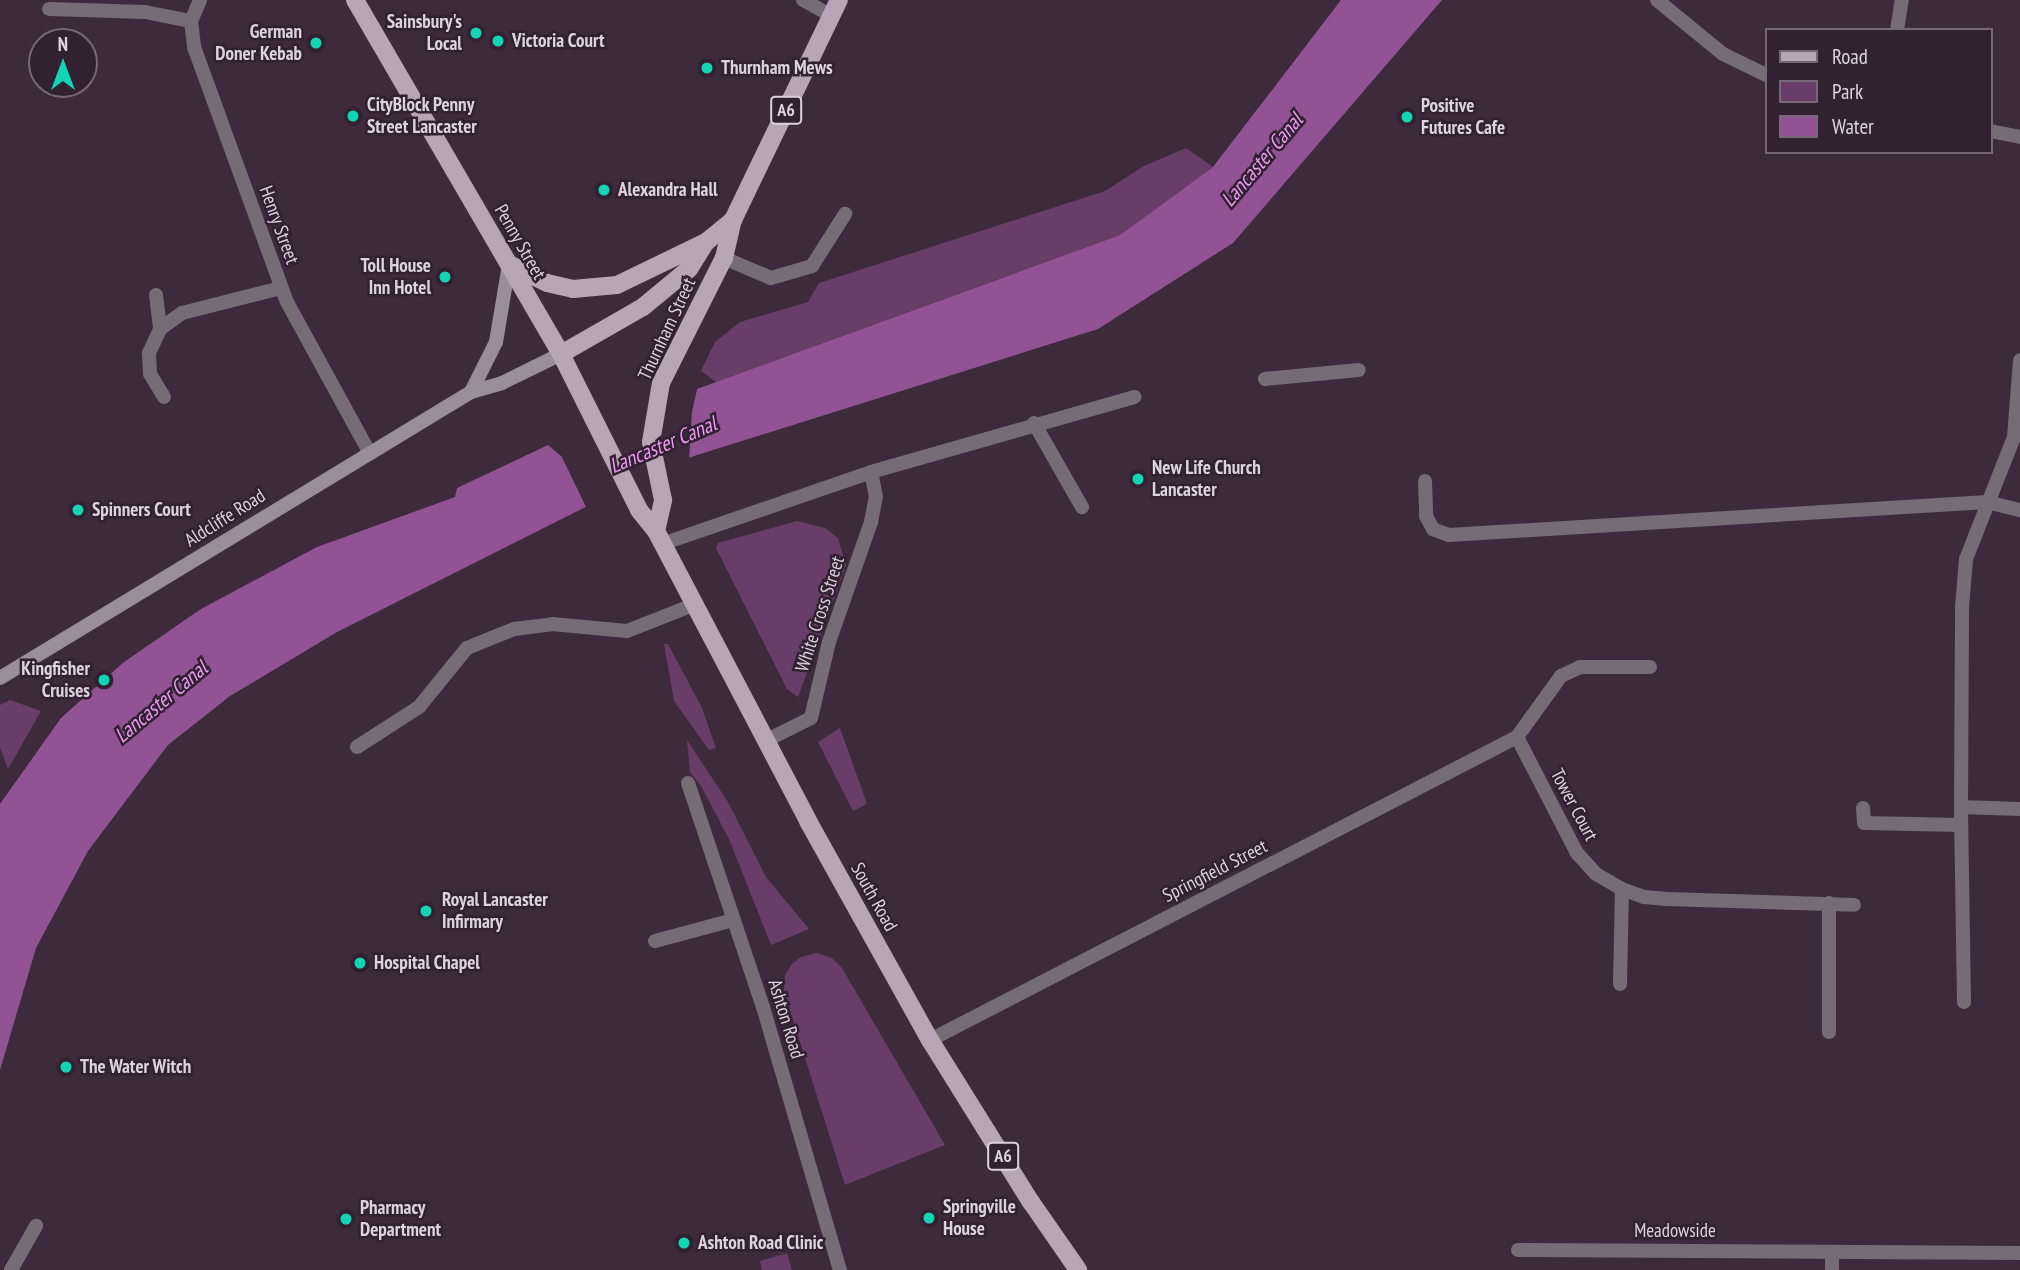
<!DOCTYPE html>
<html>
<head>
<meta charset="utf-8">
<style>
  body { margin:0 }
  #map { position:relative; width:2020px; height:1270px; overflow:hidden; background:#3d2b3d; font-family:"PT Sans Narrow",sans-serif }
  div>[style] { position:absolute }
  .green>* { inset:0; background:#683e69 }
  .water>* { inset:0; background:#915394 }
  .pier>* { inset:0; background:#3d2b3d }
  .lane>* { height:14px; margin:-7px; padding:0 7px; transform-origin:7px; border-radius:7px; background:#766c76 }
  .street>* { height:14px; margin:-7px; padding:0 7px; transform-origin:7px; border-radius:7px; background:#766c76 }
  .secondary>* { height:14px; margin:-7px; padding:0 7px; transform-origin:7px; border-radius:7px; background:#9b8d9b }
  .primary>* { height:18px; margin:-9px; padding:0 9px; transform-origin:9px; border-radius:9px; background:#b8a5b8 }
  .dots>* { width:19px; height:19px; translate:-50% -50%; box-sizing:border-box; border:4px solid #322133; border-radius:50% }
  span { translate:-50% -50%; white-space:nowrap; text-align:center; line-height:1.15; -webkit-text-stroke:5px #322133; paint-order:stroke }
  .shield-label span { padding:2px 5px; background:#322133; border:2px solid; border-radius:5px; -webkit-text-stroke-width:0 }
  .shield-label { font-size:18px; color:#ded2de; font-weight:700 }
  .poi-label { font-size:19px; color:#ded2de; font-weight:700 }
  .right { translate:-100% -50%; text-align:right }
  .left { translate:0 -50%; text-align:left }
  .street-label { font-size:19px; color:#ded2de }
  .water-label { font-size:21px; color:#ef9af2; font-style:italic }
  .legend { position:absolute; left:1765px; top:28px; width:228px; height:126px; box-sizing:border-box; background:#322133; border:2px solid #776877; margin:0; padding:9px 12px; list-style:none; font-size:21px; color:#ded2de }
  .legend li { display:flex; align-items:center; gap:14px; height:35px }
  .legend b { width:35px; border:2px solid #776877 }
  .north { position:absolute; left:28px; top:28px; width:70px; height:70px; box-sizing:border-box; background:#322133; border:2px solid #776877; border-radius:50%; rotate:0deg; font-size:19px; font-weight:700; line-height:28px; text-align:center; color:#ded2de }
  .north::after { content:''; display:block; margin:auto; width:24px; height:32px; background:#13d5b3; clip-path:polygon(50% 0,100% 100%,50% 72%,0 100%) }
</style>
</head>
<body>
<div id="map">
  <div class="green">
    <div style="clip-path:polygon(1186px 148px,1213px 167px,1120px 235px,716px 382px,701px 371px,715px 342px,740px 322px,808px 302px,819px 283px,1105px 191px,1144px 166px)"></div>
    <div style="clip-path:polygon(797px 521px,825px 528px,838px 538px,846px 565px,798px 697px,787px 689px,716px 548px,718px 543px)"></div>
    <div style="clip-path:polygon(664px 644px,668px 644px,702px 708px,716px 748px,709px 750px,674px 701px)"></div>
    <div style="clip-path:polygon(10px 700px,41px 711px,8px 769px,0 748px,0 705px)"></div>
    <div style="clip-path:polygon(840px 728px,867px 804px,853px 811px,818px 742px)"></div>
    <div style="clip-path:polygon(687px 740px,728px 802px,766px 877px,809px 929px,771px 945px,729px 839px,701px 786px,690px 772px)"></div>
    <div style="clip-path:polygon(817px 953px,832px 958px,842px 968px,945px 1145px,845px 1185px,784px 991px,785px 975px,792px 964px,801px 957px)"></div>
    <div style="clip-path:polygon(787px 1253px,792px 1270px,762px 1270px,760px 1261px)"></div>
  </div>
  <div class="water">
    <div style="clip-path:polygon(1341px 0,1442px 0,1233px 243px,1098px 329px,675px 462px,337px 632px,230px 696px,168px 745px,88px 851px,36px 948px,0 1070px,0 804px,61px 718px,124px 662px,201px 609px,317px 547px,455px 497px,457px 488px,548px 445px,561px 456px,697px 389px,1120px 235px,1213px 167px)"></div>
  </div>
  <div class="pier">
    <div style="clip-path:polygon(698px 385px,692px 412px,689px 461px,587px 509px,558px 449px,562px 452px)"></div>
  </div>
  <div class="lane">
    <div style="left:803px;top:0;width:33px;rotate:29deg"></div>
    <div style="left:1657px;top:0;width:85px;rotate:39.3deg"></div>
    <div style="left:1723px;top:54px;width:48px;rotate:26deg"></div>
    <div style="left:49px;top:9px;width:96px;rotate:1.8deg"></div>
    <div style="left:145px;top:12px;width:47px;rotate:11.1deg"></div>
    <div style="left:1897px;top:30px;width:30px;rotate:-81deg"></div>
    <div style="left:1990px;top:131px;width:31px;rotate:11deg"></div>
    <div style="left:724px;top:258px;width:51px;rotate:23.1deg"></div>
    <div style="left:771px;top:278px;width:43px;rotate:-16.3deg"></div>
    <div style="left:812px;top:266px;width:62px;rotate:-57.6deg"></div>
    <div style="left:156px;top:295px;width:34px;rotate:83deg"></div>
    <div style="left:1265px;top:379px;width:94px;rotate:-5.5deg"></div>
    <div style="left:164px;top:397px;width:27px;rotate:-121deg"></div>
    <div style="left:150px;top:374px;width:21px;rotate:-93deg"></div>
    <div style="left:149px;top:353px;width:26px;rotate:-65deg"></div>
    <div style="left:160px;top:329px;width:27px;rotate:-36deg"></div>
    <div style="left:182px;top:313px;width:102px;rotate:-14.2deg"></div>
    <div style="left:1034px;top:423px;width:97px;rotate:60.3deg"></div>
    <div style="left:1425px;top:481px;width:35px;rotate:88deg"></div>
    <div style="left:1426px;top:516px;width:15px;rotate:62deg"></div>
    <div style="left:1433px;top:529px;width:17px;rotate:21deg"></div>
    <div style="left:1449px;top:535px;width:539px;rotate:-3.51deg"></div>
    <div style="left:1987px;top:502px;width:34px;rotate:14deg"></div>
    <div style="left:662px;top:544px;width:221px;rotate:-19deg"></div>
    <div style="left:871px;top:472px;width:274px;rotate:-15.9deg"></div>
    <div style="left:765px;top:741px;width:51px;rotate:-26.6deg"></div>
    <div style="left:811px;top:718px;width:78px;rotate:-76.7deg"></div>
    <div style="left:829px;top:642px;width:127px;rotate:-70.7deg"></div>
    <div style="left:871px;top:522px;width:25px;rotate:-79deg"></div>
    <div style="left:876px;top:497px;width:25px;rotate:-101deg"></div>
    <div style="left:357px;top:747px;width:74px;rotate:-32.8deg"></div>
    <div style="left:419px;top:707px;width:76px;rotate:-50.9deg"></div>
    <div style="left:467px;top:648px;width:51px;rotate:-22deg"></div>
    <div style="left:514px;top:629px;width:38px;rotate:-7deg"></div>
    <div style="left:552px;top:624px;width:75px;rotate:5.3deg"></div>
    <div style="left:627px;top:631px;width:71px;rotate:-21.5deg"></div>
    <div style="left:1961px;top:807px;width:59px;rotate:1.9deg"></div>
    <div style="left:1863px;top:808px;width:15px;rotate:86deg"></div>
    <div style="left:1864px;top:823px;width:97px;rotate:1.2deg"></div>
    <div style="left:1829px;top:903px;width:129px;rotate:90deg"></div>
    <div style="left:655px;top:941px;width:81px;rotate:-15.1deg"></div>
    <div style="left:1620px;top:984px;width:95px;rotate:-88.8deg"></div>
    <div style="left:11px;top:1270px;width:51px;rotate:-60.4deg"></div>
  </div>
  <div class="street">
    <div style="left:200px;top:0;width:23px;rotate:113deg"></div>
    <div style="left:191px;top:21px;width:26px;rotate:83deg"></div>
    <div style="left:194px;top:47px;width:271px;rotate:70deg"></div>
    <div style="left:287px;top:302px;width:171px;rotate:61.3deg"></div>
    <div style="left:1517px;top:737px;width:131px;rotate:62.7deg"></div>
    <div style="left:1577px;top:853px;width:28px;rotate:48deg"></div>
    <div style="left:1596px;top:874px;width:30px;rotate:30deg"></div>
    <div style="left:1622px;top:889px;width:23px;rotate:20deg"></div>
    <div style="left:1644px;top:897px;width:23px;rotate:5deg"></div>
    <div style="left:1667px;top:899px;width:187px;rotate:1.8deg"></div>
    <div style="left:688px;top:783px;width:236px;rotate:71.5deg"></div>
    <div style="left:763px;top:1007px;width:274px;rotate:73.7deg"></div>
    <div style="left:1964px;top:1002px;width:195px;rotate:-90.9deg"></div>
    <div style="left:1961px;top:807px;width:200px;rotate:-89.7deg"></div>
    <div style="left:1962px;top:607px;width:48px;rotate:-85.2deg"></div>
    <div style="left:1966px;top:559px;width:131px;rotate:-68.5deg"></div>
    <div style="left:2014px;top:437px;width:77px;rotate:-85.5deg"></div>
    <div style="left:930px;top:1040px;width:661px;rotate:-27.3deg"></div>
    <div style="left:1517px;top:737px;width:75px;rotate:-54.2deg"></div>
    <div style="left:1561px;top:676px;width:21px;rotate:-25deg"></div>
    <div style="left:1580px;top:667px;width:70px"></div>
    <div style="left:1518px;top:1250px;width:502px;rotate:0.34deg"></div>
    <div style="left:1832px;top:1252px;width:18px;rotate:90deg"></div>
  </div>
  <div class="secondary">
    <div style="left:471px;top:392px;width:56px;rotate:-63.4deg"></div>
    <div style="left:496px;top:342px;width:79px;rotate:-80.5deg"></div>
    <div style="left:0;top:678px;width:551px;rotate:-31.27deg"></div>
    <div style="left:471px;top:392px;width:32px;rotate:-16deg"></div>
    <div style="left:502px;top:383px;width:66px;rotate:-26.2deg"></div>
  </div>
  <div class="primary">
    <div style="left:355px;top:0;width:410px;rotate:59.8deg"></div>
    <div style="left:561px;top:354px;width:174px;rotate:63.4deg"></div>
    <div style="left:639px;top:510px;width:27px;rotate:51deg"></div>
    <div style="left:656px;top:531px;width:327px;rotate:62.3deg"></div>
    <div style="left:808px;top:821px;width:251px;rotate:60.9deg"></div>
    <div style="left:930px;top:1040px;width:191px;rotate:58.1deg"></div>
    <div style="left:1031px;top:1202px;width:83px;rotate:55.3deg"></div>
    <div style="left:509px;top:264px;width:42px;rotate:26.6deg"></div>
    <div style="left:547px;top:283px;width:27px;rotate:13deg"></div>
    <div style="left:573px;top:289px;width:44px;rotate:-5.2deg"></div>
    <div style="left:617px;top:285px;width:99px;rotate:-25.8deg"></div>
    <div style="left:706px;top:242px;width:35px;rotate:-39deg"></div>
    <div style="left:561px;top:354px;width:95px;rotate:-29.8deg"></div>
    <div style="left:643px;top:307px;width:60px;rotate:-39.6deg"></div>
    <div style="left:689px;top:269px;width:28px;rotate:-58deg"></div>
    <div style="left:656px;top:531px;width:32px;rotate:-77deg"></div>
    <div style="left:663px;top:500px;width:59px;rotate:-101.7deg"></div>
    <div style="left:651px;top:442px;width:60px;rotate:-80.4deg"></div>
    <div style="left:661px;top:383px;width:140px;rotate:-63.3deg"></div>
    <div style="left:724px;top:258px;width:39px;rotate:-77deg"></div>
    <div style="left:733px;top:220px;width:244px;rotate:-64.3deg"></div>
  </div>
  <div class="dots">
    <div style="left:476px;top:33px;background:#13d5b3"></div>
    <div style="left:498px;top:41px;background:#13d5b3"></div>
    <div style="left:316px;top:43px;background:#13d5b3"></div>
    <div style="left:707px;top:68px;background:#13d5b3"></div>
    <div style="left:353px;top:116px;background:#13d5b3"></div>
    <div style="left:1407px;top:117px;background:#13d5b3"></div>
    <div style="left:604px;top:190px;background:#13d5b3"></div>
    <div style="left:445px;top:277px;background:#13d5b3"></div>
    <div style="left:1138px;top:479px;background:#13d5b3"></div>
    <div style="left:78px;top:510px;background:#13d5b3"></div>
    <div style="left:104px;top:680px;background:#13d5b3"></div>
    <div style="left:426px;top:911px;background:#13d5b3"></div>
    <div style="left:360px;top:963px;background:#13d5b3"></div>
    <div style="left:66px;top:1067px;background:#13d5b3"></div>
    <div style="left:929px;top:1218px;background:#13d5b3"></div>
    <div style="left:346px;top:1219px;background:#13d5b3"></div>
    <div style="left:684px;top:1243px;background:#13d5b3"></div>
  </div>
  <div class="shield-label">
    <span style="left:786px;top:110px">A6</span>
    <span style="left:1003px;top:1156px">A6</span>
  </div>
  <div class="poi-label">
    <span class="right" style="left:462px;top:33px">Sainsbury's<br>Local</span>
    <span class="right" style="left:302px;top:43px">German<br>Doner Kebab</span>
    <span class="left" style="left:512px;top:41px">Victoria Court</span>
    <span class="left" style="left:721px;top:68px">Thurnham Mews</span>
    <span class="left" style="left:367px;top:116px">CityBlock Penny<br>Street Lancaster</span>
    <span class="left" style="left:1421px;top:117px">Positive<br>Futures Cafe</span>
    <span class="left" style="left:618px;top:190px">Alexandra Hall</span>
    <span class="right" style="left:431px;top:277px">Toll House<br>Inn Hotel</span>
    <span class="left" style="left:1152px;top:479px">New Life Church<br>Lancaster</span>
    <span class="left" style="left:92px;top:510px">Spinners Court</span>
    <span class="right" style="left:90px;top:680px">Kingfisher<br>Cruises</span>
    <span class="left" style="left:442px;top:911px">Royal Lancaster<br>Infirmary</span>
    <span class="left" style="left:374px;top:963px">Hospital Chapel</span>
    <span class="left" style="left:80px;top:1067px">The Water Witch</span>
    <span class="left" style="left:943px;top:1218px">Springville<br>House</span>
    <span class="left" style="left:360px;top:1219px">Pharmacy<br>Department</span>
    <span class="left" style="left:698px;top:1243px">Ashton Road Clinic</span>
  </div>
  <div class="street-label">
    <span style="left:279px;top:225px;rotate:70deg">Henry Street</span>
    <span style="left:520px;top:242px;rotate:60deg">Penny Street</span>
    <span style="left:667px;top:329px;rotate:-65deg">Thurnham Street</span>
    <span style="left:225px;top:518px;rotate:-32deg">Aldcliffe Road</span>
    <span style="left:820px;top:614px;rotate:-72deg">White Cross Street</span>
    <span style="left:1574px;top:805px;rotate:62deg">Tower Court</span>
    <span style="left:1215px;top:871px;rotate:-27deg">Springfield Street</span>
    <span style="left:874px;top:897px;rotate:61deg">South Road</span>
    <span style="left:786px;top:1019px;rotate:73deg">Ashton Road</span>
    <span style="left:1675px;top:1231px">Meadowside</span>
  </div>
  <div class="water-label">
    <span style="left:1262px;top:160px;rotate:-50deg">Lancaster Canal</span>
    <span style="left:663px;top:445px;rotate:-23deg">Lancaster Canal</span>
    <span style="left:161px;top:702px;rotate:-40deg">Lancaster Canal</span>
  </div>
  <ul class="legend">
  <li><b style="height:9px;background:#b8a5b8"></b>Road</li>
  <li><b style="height:19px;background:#683e69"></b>Park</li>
  <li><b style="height:19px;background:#915394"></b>Water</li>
  </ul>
  <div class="north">N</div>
</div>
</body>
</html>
